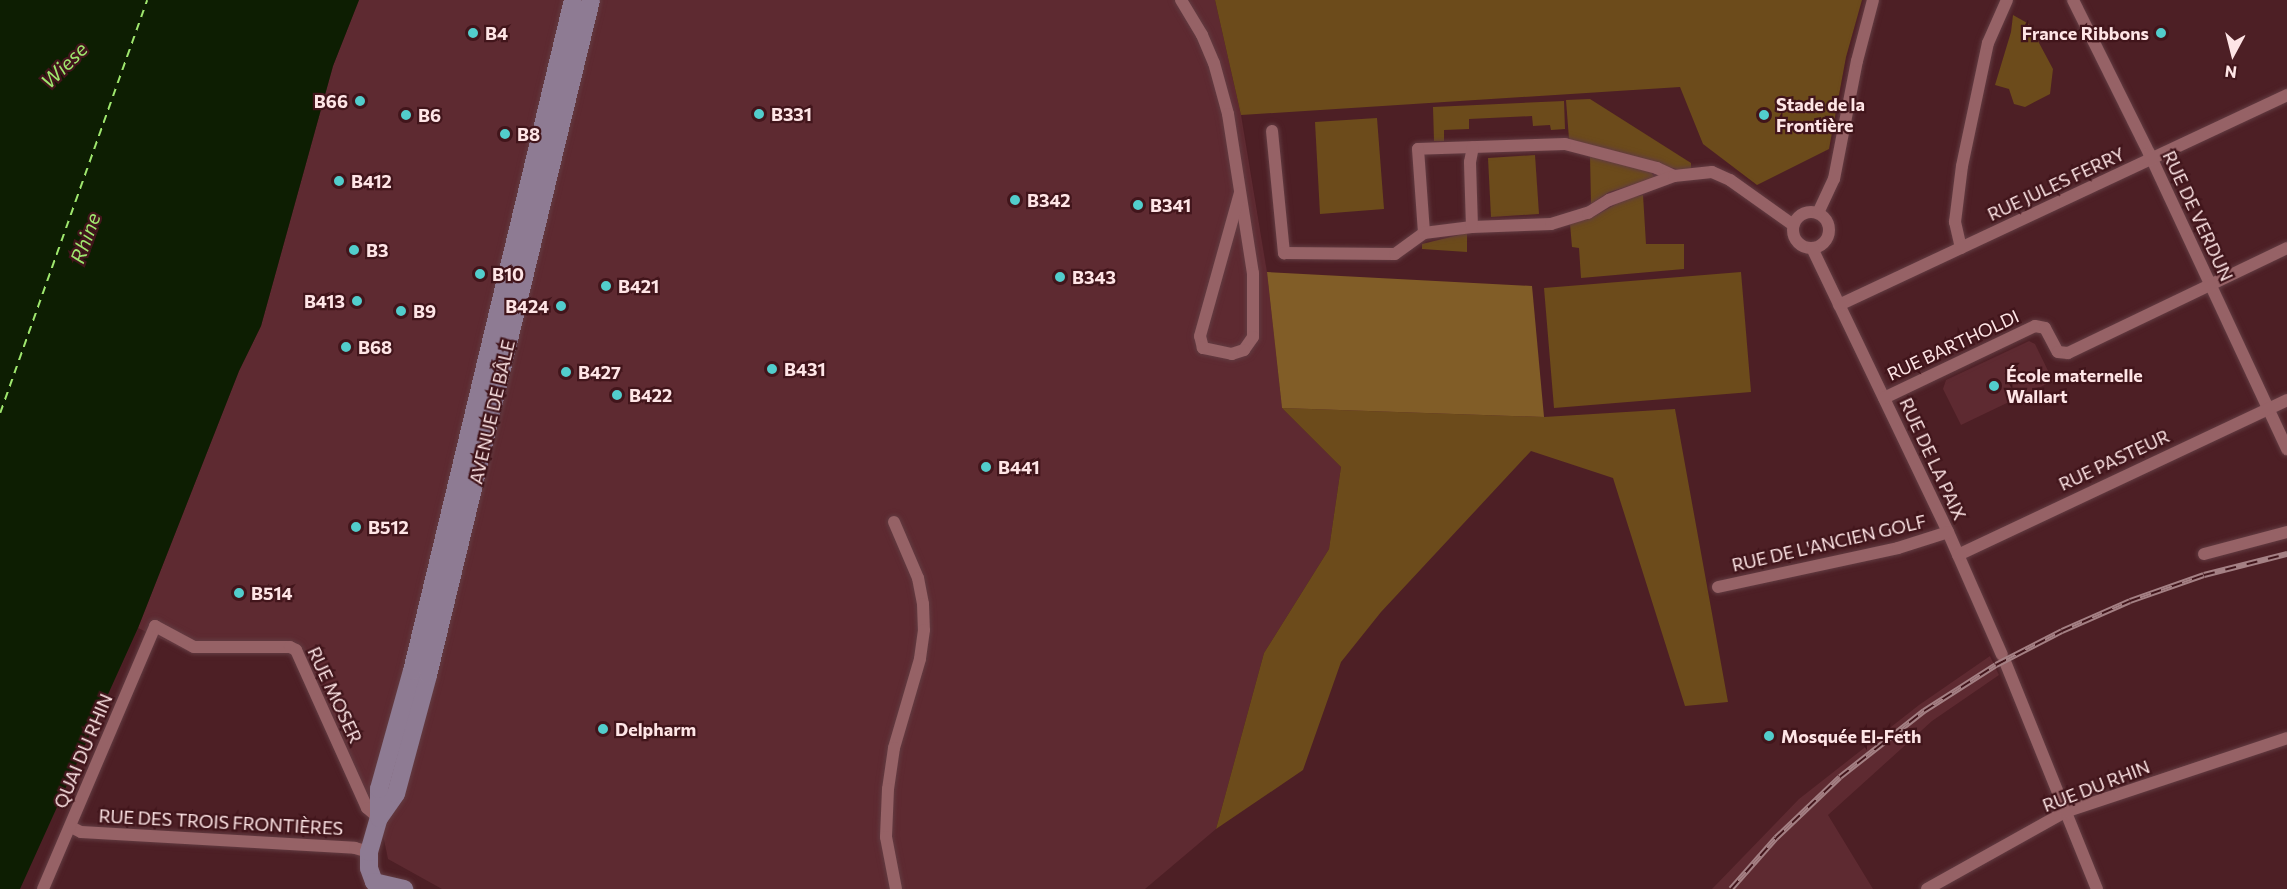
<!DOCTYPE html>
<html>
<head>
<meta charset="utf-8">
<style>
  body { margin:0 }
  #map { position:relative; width:2287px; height:889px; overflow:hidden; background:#4d1f25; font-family:Commissioner,sans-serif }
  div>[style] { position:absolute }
  .built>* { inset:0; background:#5e2a31 }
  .green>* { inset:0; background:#6c4b1b }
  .forest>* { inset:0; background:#815d27 }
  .water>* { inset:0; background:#0d1e02 }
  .ferry>* { height:1.5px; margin-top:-0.75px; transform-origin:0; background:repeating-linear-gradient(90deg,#9fe76e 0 8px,transparent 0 14px) }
  .roads { filter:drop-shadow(0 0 2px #623c42) drop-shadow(0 0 2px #623c42) }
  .street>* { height:12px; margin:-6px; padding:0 6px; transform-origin:6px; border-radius:6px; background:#966266 }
  .street>.ring { margin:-6px; padding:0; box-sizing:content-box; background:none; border:12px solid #966266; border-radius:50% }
  .secondary>* { height:18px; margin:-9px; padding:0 9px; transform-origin:9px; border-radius:9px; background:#8e7b93 }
  .rail>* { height:6px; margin-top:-3px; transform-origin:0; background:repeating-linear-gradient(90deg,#41151b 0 11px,#a48084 0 22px); box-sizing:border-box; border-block:2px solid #a48084 }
  .dots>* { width:16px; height:16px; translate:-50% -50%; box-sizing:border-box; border:3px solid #41151b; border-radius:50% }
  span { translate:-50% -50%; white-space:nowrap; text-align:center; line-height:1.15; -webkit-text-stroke:4.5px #41151b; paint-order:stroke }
  .poi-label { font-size:18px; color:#fee5e6; font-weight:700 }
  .left { translate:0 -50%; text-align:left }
  .right { translate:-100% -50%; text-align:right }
  .street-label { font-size:18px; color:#fee5e6 }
  .water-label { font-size:20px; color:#9fe76e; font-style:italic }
  .north { position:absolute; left:2203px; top:24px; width:60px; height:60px; -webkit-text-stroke:4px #41151b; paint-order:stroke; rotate:187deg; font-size:16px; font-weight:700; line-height:24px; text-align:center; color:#fee5e6 }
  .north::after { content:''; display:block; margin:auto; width:21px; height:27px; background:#fee5e6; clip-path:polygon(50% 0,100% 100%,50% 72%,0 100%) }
</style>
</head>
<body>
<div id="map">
  <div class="built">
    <div style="clip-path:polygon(359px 0,1215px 0,1241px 115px,1267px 272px,1282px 408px,1341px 467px,1329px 549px,1264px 653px,1216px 829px,1145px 889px,442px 889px,388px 859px,381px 825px,292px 651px,191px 653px,138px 628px,239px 371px,261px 326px,333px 66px)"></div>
    <div style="clip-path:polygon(2029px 341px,2035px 344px,2053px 381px,1961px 425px,1943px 389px,1946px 380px)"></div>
    <div style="clip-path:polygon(1990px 656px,1999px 675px,1932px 721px,1828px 815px,1873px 889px,1712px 889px,1799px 799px,1919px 705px)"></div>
  </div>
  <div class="green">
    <div style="clip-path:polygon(1215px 0,1862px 0,1846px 57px,1829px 149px,1757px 185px,1703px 144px,1680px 87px,1241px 115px)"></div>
    <div style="clip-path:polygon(2013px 15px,2029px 24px,2053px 69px,2050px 94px,2025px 107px,2014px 104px,2009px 89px,1995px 85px,2011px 32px)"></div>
    <div style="clip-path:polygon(1590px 99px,1691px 163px,1691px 169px,1687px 172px,1569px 139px,1566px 100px)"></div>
    <div style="clip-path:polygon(1564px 101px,1565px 129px,1551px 130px,1550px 125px,1533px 126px,1532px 116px,1469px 119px,1469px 129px,1444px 130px,1444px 141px,1434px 141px,1433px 107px)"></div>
    <div style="clip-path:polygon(1377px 118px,1384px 209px,1320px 214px,1315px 122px)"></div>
    <div style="clip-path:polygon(1535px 155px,1539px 214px,1491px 217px,1488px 158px)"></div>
    <div style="clip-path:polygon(1590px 156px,1651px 172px,1655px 178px,1609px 192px,1591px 204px)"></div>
    <div style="clip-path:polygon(1643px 195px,1646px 244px,1684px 244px,1684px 269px,1581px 278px,1579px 248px,1572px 247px,1570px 224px,1593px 217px,1625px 199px)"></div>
    <div style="clip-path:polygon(1467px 233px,1467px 252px,1422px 249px,1422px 244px)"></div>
    <div style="clip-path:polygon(1741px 272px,1751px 392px,1554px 408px,1544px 288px)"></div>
    <div style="clip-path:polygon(1282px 408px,1544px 417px,1675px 409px,1728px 702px,1685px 706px,1613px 478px,1531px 451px,1381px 612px,1341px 662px,1303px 770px,1216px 829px,1264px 653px,1329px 549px,1341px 467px)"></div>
  </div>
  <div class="forest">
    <div style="clip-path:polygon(1267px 272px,1532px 286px,1544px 417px,1282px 408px)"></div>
  </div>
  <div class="water">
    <div style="clip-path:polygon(0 0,359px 0,333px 66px,261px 326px,239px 371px,138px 628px,20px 889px,0 889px)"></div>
  </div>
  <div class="ferry">
    <div style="left:0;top:413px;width:438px;rotate:-70.4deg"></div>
  </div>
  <div class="roads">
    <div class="street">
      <div style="left:1181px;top:0;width:41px;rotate:59deg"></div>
      <div style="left:1202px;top:35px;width:30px;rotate:67deg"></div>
      <div style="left:1214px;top:63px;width:53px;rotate:74.6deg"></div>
      <div style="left:1228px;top:114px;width:161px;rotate:81.1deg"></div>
      <div style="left:1253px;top:273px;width:64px;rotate:90deg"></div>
      <div style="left:1253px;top:337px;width:16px;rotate:125deg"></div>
      <div style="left:1244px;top:350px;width:13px;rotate:162deg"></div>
      <div style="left:1232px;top:354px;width:30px;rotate:-168deg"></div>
      <div style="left:1203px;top:348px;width:12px;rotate:-104deg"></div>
      <div style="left:1200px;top:336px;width:148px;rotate:-74.4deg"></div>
      <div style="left:2073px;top:0;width:171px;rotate:63.6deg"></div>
      <div style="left:2149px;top:153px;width:327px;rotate:65deg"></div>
      <div style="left:1272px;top:131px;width:123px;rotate:84.4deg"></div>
      <div style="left:1284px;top:253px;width:111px;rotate:0.5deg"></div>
      <div style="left:1395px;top:254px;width:36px;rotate:-36deg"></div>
      <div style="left:1674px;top:176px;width:19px;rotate:-155deg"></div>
      <div style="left:1657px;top:168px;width:95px;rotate:-165.4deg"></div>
      <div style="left:1565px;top:144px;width:147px;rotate:178.1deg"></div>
      <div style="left:1418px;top:149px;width:84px;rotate:85.9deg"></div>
      <div style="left:1424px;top:233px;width:48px;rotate:-7.1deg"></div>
      <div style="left:1472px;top:227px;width:79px;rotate:-2.2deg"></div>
      <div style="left:1551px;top:224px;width:39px;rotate:-17deg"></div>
      <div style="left:1588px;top:213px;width:25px;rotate:-32deg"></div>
      <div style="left:1609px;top:200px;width:69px;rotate:-20.3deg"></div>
      <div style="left:1674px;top:176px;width:38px;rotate:-6deg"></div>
      <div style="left:1712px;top:172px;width:20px;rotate:24deg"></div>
      <div style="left:1730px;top:180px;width:77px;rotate:35.5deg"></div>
      <div class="ring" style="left:1793px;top:212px;width:24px;height:24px"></div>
      <div style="left:1818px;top:213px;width:38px;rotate:-65deg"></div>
      <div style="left:1834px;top:179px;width:120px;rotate:-79deg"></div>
      <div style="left:1857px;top:61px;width:63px;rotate:-75.3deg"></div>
      <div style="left:1472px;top:227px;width:65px;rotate:-91.8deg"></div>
      <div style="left:1470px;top:162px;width:15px;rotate:-79deg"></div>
      <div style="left:1812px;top:248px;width:315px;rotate:64.4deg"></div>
      <div style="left:1948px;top:532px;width:134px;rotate:66.3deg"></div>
      <div style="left:1961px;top:248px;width:27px;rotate:-103deg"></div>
      <div style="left:1955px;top:222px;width:56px;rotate:-82.9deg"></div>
      <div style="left:1962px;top:166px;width:126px;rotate:-78.1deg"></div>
      <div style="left:1988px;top:43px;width:47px;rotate:-66.2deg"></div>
      <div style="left:1839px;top:305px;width:495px;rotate:-25.1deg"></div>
      <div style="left:1884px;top:398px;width:167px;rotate:-25.5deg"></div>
      <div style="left:2035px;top:326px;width:10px;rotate:11deg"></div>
      <div style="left:2045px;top:328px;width:27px;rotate:62deg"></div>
      <div style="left:2058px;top:352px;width:10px;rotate:6deg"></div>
      <div style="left:2068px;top:353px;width:243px;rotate:-25.6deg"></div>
      <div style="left:894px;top:522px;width:61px;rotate:66.8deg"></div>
      <div style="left:918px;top:578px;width:26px;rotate:79deg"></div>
      <div style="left:923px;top:604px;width:26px;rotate:88deg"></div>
      <div style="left:924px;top:630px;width:29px;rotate:98deg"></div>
      <div style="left:920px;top:659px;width:93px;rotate:106.3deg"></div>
      <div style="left:894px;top:748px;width:41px;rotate:98.3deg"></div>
      <div style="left:888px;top:789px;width:48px;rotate:92.4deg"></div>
      <div style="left:886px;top:837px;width:53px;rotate:79.1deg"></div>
      <div style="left:2204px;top:554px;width:86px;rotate:-14.8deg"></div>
      <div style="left:1958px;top:555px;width:364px;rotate:-25.2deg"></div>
      <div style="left:1718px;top:587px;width:184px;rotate:-12.2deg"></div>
      <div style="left:1898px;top:548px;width:52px;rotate:-17.7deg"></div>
      <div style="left:2006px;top:664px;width:243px;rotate:68deg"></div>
      <div style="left:71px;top:827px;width:11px;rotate:27deg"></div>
      <div style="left:81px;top:832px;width:274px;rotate:3.3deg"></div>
      <div style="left:355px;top:848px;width:15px;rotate:16deg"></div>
      <div style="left:43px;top:889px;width:286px;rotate:-66.9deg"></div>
      <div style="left:155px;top:626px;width:44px;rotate:28.3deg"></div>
      <div style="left:194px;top:647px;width:96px"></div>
      <div style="left:290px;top:647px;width:7px;rotate:27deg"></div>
      <div style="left:296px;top:650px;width:173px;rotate:65.8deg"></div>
      <div style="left:367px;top:808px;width:16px;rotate:40deg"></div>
      <div style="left:1927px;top:889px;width:158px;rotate:-29.2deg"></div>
      <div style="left:2065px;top:812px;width:234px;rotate:-18.4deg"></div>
    </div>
    <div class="secondary">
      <div style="left:379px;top:818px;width:29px;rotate:-55deg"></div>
      <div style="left:396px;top:794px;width:123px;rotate:-74.9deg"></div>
      <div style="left:428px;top:675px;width:694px;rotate:-76.42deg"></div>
      <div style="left:374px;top:882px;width:15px;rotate:-110deg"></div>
      <div style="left:369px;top:868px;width:16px;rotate:-90deg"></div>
      <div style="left:369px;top:852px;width:35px;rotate:-74deg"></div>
      <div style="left:379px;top:818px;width:29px;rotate:-90deg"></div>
      <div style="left:379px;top:789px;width:123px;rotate:-74.4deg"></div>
      <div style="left:412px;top:671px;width:690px;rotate:-76.51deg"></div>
      <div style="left:374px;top:882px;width:31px;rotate:13deg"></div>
    </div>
  </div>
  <div class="rail">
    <div style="left:1731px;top:889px;width:68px;rotate:-48.6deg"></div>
    <div style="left:1776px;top:838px;width:88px;rotate:-43.6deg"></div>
    <div style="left:1840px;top:777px;width:107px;rotate:-38.2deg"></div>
    <div style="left:1924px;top:711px;width:85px;rotate:-32.6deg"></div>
    <div style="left:1996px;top:665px;width:74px;rotate:-27.3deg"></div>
    <div style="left:2062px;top:631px;width:74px;rotate:-23.8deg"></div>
    <div style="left:2130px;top:601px;width:78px;rotate:-19.4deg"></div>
    <div style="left:2204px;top:575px;width:86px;rotate:-14.2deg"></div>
  </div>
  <div class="dots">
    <div style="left:473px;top:33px;background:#52cdcc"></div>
    <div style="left:2161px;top:33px;background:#52cdcc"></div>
    <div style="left:360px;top:101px;background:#52cdcc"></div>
    <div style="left:759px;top:114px;background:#52cdcc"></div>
    <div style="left:406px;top:115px;background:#52cdcc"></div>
    <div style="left:1764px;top:115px;background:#52cdcc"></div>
    <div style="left:505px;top:134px;background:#52cdcc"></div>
    <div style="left:339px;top:181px;background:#52cdcc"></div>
    <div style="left:1015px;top:200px;background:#52cdcc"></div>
    <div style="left:1138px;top:205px;background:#52cdcc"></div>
    <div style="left:354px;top:250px;background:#52cdcc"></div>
    <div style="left:480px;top:274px;background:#52cdcc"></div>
    <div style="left:1060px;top:277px;background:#52cdcc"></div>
    <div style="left:606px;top:286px;background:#52cdcc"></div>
    <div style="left:357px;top:301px;background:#52cdcc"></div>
    <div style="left:561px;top:306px;background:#52cdcc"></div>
    <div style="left:401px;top:311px;background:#52cdcc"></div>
    <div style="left:346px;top:347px;background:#52cdcc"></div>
    <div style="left:772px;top:369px;background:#52cdcc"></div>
    <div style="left:566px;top:372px;background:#52cdcc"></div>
    <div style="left:1994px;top:386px;background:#52cdcc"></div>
    <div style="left:617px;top:395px;background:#52cdcc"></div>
    <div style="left:986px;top:467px;background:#52cdcc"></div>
    <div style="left:356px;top:527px;background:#52cdcc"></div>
    <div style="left:239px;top:593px;background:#52cdcc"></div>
    <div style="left:603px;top:729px;background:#52cdcc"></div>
    <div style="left:1769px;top:736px;background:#52cdcc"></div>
  </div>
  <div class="poi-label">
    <span class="left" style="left:485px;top:33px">B4</span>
    <span class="right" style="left:2149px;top:33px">France Ribbons</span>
    <span class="right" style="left:348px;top:101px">B66</span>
    <span class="left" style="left:1776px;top:115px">Stade de la<br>Frontière</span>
    <span class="left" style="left:771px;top:114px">B331</span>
    <span class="left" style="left:418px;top:115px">B6</span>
    <span class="left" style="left:517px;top:134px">B8</span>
    <span class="left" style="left:351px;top:181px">B412</span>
    <span class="left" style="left:1027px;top:200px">B342</span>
    <span class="left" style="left:1150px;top:205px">B341</span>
    <span class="left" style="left:366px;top:250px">B3</span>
    <span class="left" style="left:492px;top:274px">B10</span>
    <span class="left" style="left:1072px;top:277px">B343</span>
    <span class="left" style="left:618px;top:286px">B421</span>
    <span class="right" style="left:345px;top:301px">B413</span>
    <span class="right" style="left:549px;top:306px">B424</span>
    <span class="left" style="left:413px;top:311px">B9</span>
    <span class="left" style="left:358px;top:347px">B68</span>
    <span class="left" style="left:784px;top:369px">B431</span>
    <span class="left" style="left:578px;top:372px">B427</span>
    <span class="left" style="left:2006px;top:386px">École maternelle<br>Wallart</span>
    <span class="left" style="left:629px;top:395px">B422</span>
    <span class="left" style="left:998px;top:467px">B441</span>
    <span class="left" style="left:368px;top:527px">B512</span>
    <span class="left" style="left:251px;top:593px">B514</span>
    <span class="left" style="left:615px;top:729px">Delpharm</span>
    <span class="left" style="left:1781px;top:736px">Mosquée El-Feth</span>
  </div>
  <div class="street-label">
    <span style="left:2056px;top:184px;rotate:-25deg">RUE JULES FERRY</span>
    <span style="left:2198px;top:216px;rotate:65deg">RUE DE VERDUN</span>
    <span style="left:1953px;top:345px;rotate:-25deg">RUE BARTHOLDI</span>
    <span style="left:492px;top:412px;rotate:-77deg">AVENUE DE BÂLE</span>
    <span style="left:1933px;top:459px;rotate:65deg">RUE DE LA PAIX</span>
    <span style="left:2114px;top:460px;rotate:-25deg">RUE PASTEUR</span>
    <span style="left:1829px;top:543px;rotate:-13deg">RUE DE L'ANCIEN GOLF</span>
    <span style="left:335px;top:695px;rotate:65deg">RUE MOSER</span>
    <span style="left:83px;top:751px;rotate:-67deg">QUAI DU RHIN</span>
    <span style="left:2096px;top:786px;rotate:-21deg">RUE DU RHIN</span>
    <span style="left:221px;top:822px;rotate:3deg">RUE DES TROIS FRONTIÈRES</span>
  </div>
  <div class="water-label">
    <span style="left:64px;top:65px;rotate:-45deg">Wiese</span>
    <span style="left:85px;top:238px;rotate:-70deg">Rhine</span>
  </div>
  <div class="north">N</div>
</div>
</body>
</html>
